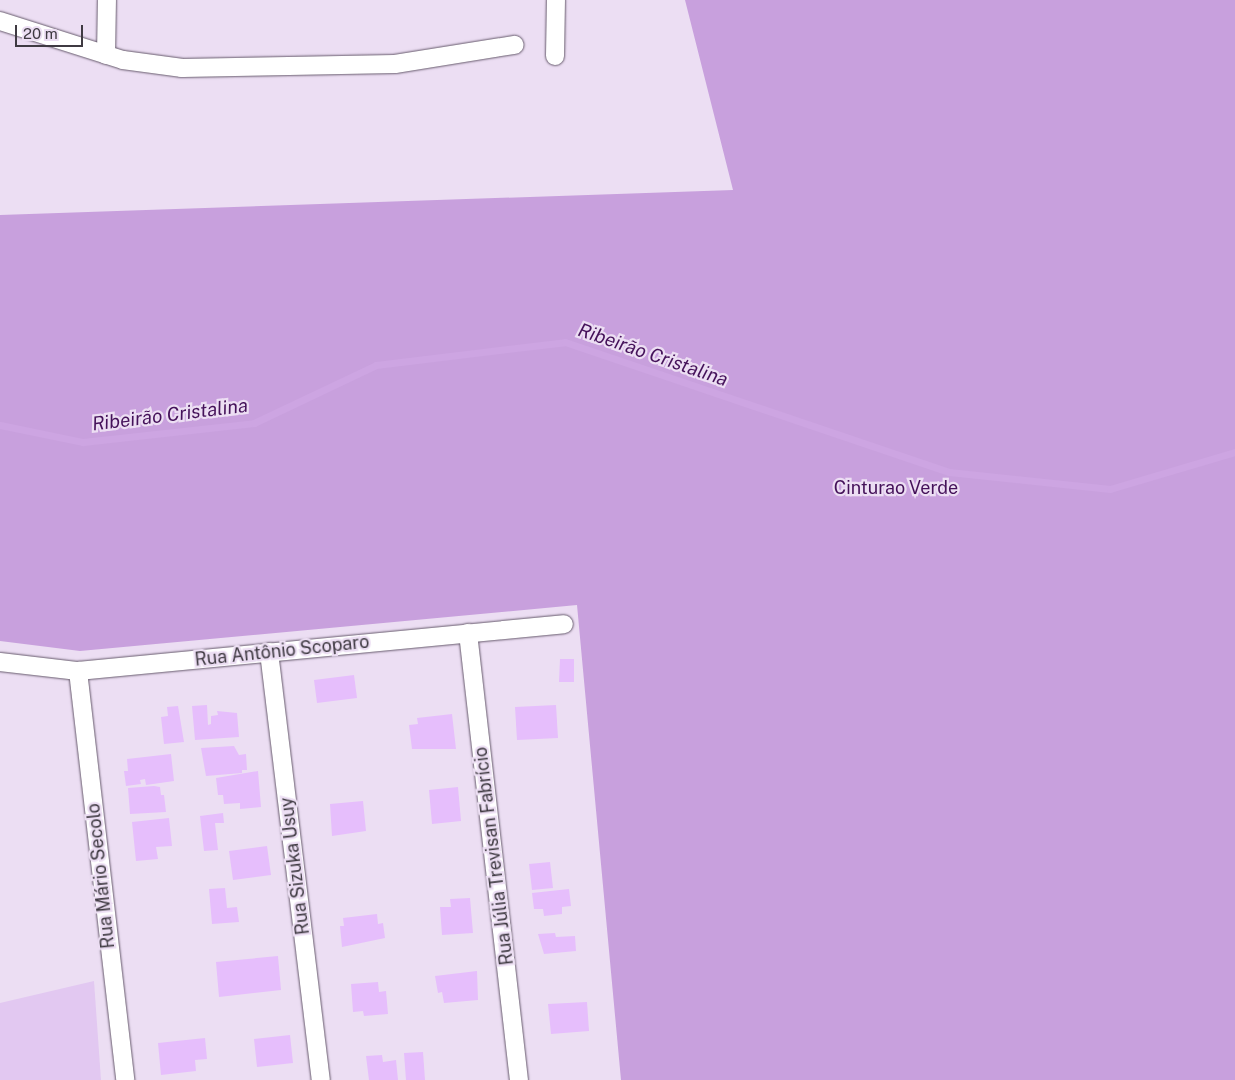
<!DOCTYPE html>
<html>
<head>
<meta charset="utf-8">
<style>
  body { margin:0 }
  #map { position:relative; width:1235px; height:1080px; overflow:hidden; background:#ecdef3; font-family:"Public Sans",sans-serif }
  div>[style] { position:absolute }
  .green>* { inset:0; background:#e2c8f1 }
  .forest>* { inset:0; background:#c8a0dd }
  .stream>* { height:7px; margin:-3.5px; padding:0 3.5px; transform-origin:3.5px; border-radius:3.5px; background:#cda5e2 }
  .building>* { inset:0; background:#e6befc }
  .roads { filter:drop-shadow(0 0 1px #675b6d) drop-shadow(0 0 1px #675b6d) }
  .street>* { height:18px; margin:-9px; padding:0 9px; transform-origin:9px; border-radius:9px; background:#fff }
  span { translate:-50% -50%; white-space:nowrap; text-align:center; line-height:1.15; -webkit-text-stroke:4.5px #ecdef3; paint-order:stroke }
  .park-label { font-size:18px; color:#441159 }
  .street-label { font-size:18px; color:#3f3a42 }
  .water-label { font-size:19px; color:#45125a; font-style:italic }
  .scale { position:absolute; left:15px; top:25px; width:68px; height:22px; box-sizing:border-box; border:2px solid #3f3a42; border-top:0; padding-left:6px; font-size:15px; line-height:18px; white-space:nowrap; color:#3f3a42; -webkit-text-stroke:4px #ecdef3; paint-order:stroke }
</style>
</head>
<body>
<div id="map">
  <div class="green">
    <div style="clip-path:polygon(94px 981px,101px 1080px,0 1080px,0 1003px)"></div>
  </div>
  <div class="forest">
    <div style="clip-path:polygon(685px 0,1235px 0,1235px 1080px,621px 1080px,577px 605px,80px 651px,0 641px,0 215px,733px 190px)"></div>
  </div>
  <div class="stream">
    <div style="left:0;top:425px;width:85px;rotate:11.6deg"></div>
    <div style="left:83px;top:442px;width:172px;rotate:-6.3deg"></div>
    <div style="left:254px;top:423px;width:135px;rotate:-25.4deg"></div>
    <div style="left:376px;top:365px;width:190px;rotate:-6.9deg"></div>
    <div style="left:565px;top:342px;width:405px;rotate:18.7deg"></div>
    <div style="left:949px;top:472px;width:162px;rotate:6deg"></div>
    <div style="left:1110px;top:489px;width:130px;rotate:-16.5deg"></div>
  </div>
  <div class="building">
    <div style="clip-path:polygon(560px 659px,574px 659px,574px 682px,559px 682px)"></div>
    <div style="clip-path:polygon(354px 675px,357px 698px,317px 703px,314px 680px)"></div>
    <div style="clip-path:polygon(207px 705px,208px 725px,211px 724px,211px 716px,218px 715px,217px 711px,237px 713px,239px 737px,195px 740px,192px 706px)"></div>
    <div style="clip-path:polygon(556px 705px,558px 738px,517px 740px,515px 707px)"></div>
    <div style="clip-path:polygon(178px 706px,184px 742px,164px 744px,161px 717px,168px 716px,167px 707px)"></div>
    <div style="clip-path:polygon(452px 714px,456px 749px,412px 749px,409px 725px,418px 724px,417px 718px)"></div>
    <div style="clip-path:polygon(234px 746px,239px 755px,246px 754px,247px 770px,242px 770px,242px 773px,206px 776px,201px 748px)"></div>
    <div style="clip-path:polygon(171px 754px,174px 781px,146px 785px,145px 779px,140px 780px,141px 784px,126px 786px,124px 771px,128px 771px,127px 759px)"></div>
    <div style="clip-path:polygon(258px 771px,261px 807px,240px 809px,240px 803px,224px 804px,223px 795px,218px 795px,216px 778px)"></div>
    <div style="clip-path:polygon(154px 786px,160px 787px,161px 795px,164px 795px,166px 812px,130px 814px,128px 788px)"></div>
    <div style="clip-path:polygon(458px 787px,461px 821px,432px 824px,429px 790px)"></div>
    <div style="clip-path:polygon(363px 801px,366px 831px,332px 836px,330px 804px)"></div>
    <div style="clip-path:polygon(223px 813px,224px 823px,215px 823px,218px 850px,204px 851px,200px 816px)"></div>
    <div style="clip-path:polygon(169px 818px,172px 846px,156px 847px,158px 859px,136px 861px,132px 822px)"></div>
    <div style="clip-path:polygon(267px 846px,271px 875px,233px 880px,229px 851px)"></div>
    <div style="clip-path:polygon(550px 862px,553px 888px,532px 890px,529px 864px)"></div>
    <div style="clip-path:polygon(225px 888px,227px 908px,237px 907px,239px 922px,212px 924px,209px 889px)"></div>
    <div style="clip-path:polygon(569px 889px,571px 906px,562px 907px,562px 914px,544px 916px,543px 909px,534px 909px,532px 893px)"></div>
    <div style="clip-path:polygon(470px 898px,473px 933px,442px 935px,440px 907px,451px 907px,450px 899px)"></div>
    <div style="clip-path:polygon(377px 914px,378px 924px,383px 923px,385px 938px,342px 947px,340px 926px,344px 926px,343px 918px)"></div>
    <div style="clip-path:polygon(555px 933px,556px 937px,575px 936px,576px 951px,544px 954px,538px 934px)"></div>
    <div style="clip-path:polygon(278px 956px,281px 990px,219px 997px,216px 962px)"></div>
    <div style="clip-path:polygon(477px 971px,478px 1000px,444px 1003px,442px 992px,438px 993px,435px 976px)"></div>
    <div style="clip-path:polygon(378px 982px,379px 992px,386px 991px,388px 1014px,364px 1016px,363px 1011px,353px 1012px,351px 984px)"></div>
    <div style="clip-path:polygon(587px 1002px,589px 1031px,551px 1034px,548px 1004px)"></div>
    <div style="clip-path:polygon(290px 1035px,293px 1063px,257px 1067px,254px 1039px)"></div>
    <div style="clip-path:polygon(205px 1038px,207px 1059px,195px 1060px,196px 1071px,161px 1075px,158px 1043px)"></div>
    <div style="clip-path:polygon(423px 1052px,425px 1080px,406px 1080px,404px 1053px)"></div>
    <div style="clip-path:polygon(382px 1055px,383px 1062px,396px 1060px,398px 1080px,369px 1080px,366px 1056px)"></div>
  </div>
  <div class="roads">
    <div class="street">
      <div style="left:0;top:21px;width:129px;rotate:17.6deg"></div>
      <div style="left:123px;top:60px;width:60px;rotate:7.7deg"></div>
      <div style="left:182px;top:68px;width:213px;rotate:-1.1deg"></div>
      <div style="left:395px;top:64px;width:121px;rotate:-9.1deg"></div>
      <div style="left:106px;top:55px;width:55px;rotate:-89deg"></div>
      <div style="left:555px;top:56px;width:56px;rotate:-89deg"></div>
      <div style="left:468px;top:633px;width:450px;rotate:83.5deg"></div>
      <div style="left:269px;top:652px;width:431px;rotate:83.1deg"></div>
      <div style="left:0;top:662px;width:79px;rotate:6.6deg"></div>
      <div style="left:78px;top:671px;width:488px;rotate:-5.5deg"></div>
      <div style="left:78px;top:671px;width:412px;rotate:83.4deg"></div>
    </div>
  </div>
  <div class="park-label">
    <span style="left:896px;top:488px">Cinturao Verde</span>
  </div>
  <div class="street-label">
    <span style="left:282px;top:651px;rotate:-6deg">Rua Antônio Scoparo</span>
    <span style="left:494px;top:856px;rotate:-97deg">Rua Júlia Trevisan Fabrício</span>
    <span style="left:295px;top:866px;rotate:-97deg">Rua Sizuka Usuy</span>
    <span style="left:101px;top:876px;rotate:-96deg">Rua Mário Secolo</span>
  </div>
  <div class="water-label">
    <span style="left:653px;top:355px;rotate:19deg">Ribeirão Cristalina</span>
    <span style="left:170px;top:415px;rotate:-7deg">Ribeirão Cristalina</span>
  </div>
  <div class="scale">20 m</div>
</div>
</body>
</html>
